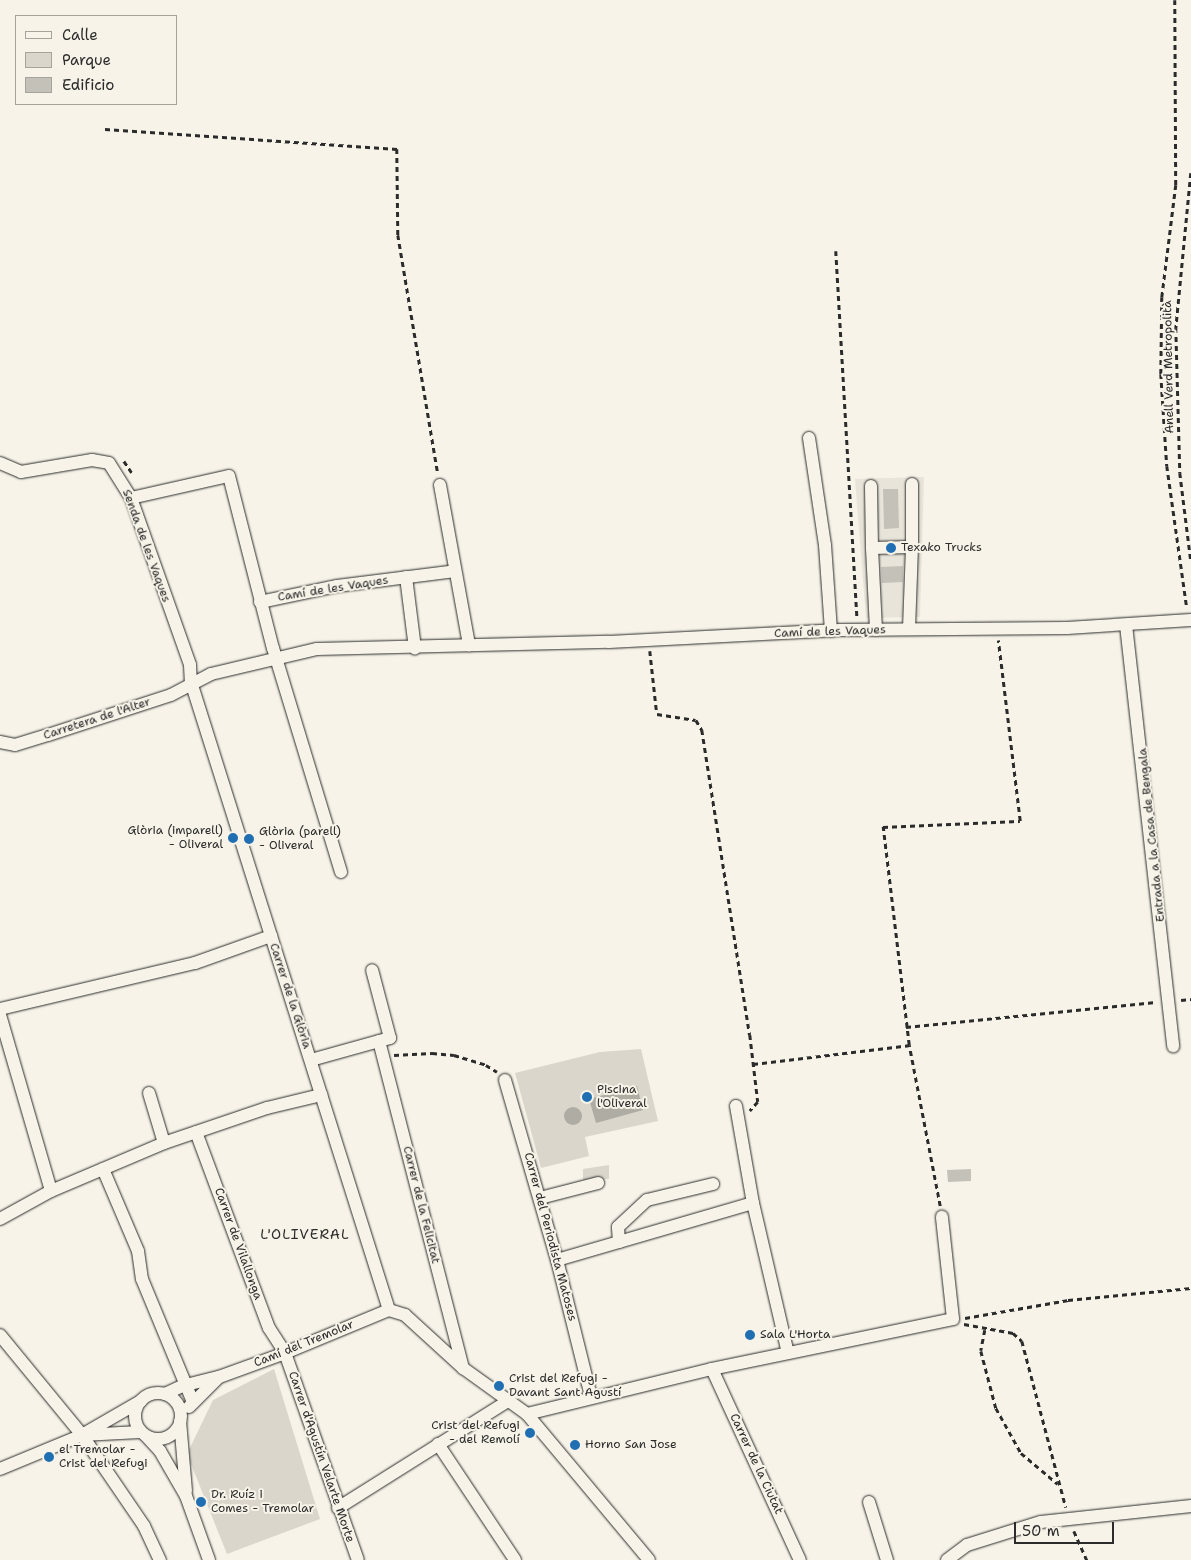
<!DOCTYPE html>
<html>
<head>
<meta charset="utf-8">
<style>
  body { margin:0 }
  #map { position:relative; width:1191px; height:1560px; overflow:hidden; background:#f7f3e8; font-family:"Shantell Sans",sans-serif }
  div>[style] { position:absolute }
  .built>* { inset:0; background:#e8e4da }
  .green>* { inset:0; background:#dad6cc }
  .water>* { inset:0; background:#afaca4 }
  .round { border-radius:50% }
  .building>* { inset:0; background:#c4c1b9 }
  .path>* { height:2.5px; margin-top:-1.25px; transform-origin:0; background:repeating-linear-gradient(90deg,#2b2b2b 0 5px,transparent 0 9px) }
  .roads { filter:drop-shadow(0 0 1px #2b2b2b) drop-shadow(0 0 1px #2b2b2b) }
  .minor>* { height:12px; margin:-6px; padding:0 6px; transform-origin:6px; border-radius:6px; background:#f7f3e8 }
  .minor>.ring { margin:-6px; padding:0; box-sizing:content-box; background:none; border:12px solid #f7f3e8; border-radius:50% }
  .dots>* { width:14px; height:14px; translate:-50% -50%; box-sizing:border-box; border:2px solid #f7f3e8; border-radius:50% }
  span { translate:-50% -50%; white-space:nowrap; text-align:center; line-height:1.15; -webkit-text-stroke:4px #f7f3e8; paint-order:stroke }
  .street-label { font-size:12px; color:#2b2b2b }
  .poi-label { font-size:12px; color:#2b2b2b }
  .left { translate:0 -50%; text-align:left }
  .right { translate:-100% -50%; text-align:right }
  .neighbourhood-label { font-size:14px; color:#2b2b2b; letter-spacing:1px }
  .legend { position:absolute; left:15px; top:15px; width:162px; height:90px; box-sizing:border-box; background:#f7f3e8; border:1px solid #a5a39c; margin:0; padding:6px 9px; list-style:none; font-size:15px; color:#2b2b2b }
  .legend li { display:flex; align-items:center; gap:10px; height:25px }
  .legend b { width:25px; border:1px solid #a5a39c }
  .scale { position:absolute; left:1014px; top:1522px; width:100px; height:22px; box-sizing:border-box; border:2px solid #2b2b2b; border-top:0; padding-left:6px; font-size:15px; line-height:18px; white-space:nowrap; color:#2b2b2b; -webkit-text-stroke:4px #f7f3e8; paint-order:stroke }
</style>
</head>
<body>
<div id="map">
  <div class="built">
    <div style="clip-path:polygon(924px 477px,920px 617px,866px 618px,855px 479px)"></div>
  </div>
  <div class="green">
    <div style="clip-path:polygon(641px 1049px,658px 1121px,585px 1137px,589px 1156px,541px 1168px,515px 1073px,600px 1052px)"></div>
    <div style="clip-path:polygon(609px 1165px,609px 1179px,583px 1180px,583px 1169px)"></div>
    <div style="clip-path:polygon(274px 1369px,320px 1519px,227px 1554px,187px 1454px,213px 1400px)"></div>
  </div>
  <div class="water">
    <div style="clip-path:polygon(637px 1086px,643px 1110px,596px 1123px,589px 1099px)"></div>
    <div class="round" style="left:564px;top:1107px;width:18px;height:18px"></div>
  </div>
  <div class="building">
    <div style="clip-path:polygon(883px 489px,898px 489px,899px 528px,884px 529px)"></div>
    <div style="clip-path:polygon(903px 566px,903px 582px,882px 583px,881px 567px)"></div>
    <div style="clip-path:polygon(971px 1169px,971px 1181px,948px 1182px,947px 1170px)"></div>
  </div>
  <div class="path">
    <div style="left:1175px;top:0;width:185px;rotate:89.7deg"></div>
    <div style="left:1176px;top:185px;width:113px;rotate:97.1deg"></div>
    <div style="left:1162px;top:297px;width:77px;rotate:90.7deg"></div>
    <div style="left:1161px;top:374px;width:92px;rotate:86.3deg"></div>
    <div style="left:1167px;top:466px;width:144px;rotate:82deg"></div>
    <div style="left:105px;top:129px;width:293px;rotate:3.9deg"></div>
    <div style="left:397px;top:149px;width:86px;rotate:89.3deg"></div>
    <div style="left:398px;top:235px;width:242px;rotate:80.5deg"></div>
    <div style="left:1191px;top:173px;width:156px;rotate:95.5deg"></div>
    <div style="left:1176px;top:328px;width:145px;rotate:88.4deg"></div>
    <div style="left:1180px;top:473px;width:89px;rotate:82.9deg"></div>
    <div style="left:836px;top:251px;width:369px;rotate:86.7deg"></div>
    <div style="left:124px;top:461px;width:14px;rotate:56deg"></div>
    <div style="left:650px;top:651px;width:63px;rotate:83.7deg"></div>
    <div style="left:657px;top:714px;width:39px;rotate:9deg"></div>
    <div style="left:696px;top:720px;width:12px;rotate:59deg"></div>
    <div style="left:702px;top:730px;width:309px;rotate:81.1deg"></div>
    <div style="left:750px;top:1035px;width:67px;rotate:83.2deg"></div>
    <div style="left:758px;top:1102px;width:12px;rotate:132deg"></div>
    <div style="left:1181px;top:1000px;width:10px;rotate:-6deg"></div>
    <div style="left:906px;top:1027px;width:251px;rotate:-5.7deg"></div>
    <div style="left:394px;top:1055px;width:38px;rotate:-3deg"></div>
    <div style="left:432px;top:1053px;width:22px;rotate:5deg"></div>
    <div style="left:454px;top:1055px;width:34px;rotate:17deg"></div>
    <div style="left:486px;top:1065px;width:13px;rotate:32deg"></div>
    <div style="left:753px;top:1064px;width:157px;rotate:-6.9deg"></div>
    <div style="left:940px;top:1206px;width:164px;rotate:-100.9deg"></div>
    <div style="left:909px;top:1045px;width:220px;rotate:-96.8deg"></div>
    <div style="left:883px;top:827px;width:137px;rotate:-2.5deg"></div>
    <div style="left:1020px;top:821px;width:182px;rotate:-96.9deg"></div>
    <div style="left:965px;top:1318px;width:105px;rotate:-9.9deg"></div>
    <div style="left:1068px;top:1300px;width:124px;rotate:-5.6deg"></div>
    <div style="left:964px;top:1324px;width:50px;rotate:10.4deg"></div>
    <div style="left:1013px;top:1333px;width:12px;rotate:42deg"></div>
    <div style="left:1022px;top:1341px;width:172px;rotate:75.2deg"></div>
    <div style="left:985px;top:1330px;width:21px;rotate:101deg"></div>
    <div style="left:981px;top:1351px;width:59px;rotate:75.3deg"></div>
    <div style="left:996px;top:1408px;width:51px;rotate:60.9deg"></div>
    <div style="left:1021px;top:1453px;width:48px;rotate:40deg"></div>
    <div style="left:1074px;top:1531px;width:32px;rotate:66deg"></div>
  </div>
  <div class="roads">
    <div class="minor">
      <div style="left:809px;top:438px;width:108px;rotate:81.5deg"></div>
      <div style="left:825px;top:545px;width:86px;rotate:86deg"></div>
      <div style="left:0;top:463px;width:23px;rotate:23deg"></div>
      <div style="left:21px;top:472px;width:72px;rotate:-9.6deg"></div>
      <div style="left:92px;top:460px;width:17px;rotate:10deg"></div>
      <div style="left:109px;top:463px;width:41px;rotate:57.8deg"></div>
      <div style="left:131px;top:498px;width:177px;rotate:70.5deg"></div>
      <div style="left:190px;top:665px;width:17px;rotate:87deg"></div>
      <div style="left:191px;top:682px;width:658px;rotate:72.5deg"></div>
      <div style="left:912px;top:484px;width:63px;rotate:90deg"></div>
      <div style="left:440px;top:485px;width:163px;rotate:79.7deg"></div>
      <div style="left:871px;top:486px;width:62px;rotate:89.1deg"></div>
      <div style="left:131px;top:498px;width:100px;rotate:-12.7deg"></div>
      <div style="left:229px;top:476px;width:178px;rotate:75.7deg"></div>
      <div style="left:273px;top:648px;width:234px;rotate:73.1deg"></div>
      <div style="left:406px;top:577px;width:72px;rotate:82.8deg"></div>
      <div style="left:260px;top:602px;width:79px;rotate:-11.7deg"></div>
      <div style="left:337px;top:586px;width:119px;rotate:-7.2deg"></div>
      <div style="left:1126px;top:625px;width:424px;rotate:83.6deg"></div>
      <div style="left:876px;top:630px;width:82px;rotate:-92.8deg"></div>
      <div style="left:872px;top:548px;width:40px;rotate:-1.4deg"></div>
      <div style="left:912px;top:547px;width:82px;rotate:92.1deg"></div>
      <div style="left:0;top:742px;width:15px;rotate:11deg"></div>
      <div style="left:15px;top:745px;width:34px;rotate:-17deg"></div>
      <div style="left:48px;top:735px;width:129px;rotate:-18deg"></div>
      <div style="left:171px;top:695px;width:45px;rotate:-27.7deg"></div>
      <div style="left:211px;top:674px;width:109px;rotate:-13.3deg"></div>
      <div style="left:317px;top:649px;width:292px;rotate:-1.4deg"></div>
      <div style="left:609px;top:642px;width:231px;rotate:-3deg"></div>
      <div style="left:840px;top:630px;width:227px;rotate:-0.5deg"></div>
      <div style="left:1067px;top:628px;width:124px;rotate:-3.7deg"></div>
      <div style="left:0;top:1009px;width:200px;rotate:-13.3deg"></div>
      <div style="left:195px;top:963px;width:81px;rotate:-19.6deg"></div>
      <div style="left:0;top:1015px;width:183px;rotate:73.8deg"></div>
      <div style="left:379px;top:1041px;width:338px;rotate:75.6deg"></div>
      <div style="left:311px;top:1060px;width:82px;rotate:-15.6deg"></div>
      <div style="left:390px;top:1038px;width:70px;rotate:-104.8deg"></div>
      <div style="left:505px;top:1080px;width:187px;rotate:73.9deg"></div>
      <div style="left:557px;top:1260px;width:140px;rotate:76deg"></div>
      <div style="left:149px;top:1093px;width:52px;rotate:73.3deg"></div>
      <div style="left:736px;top:1106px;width:98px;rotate:80.1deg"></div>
      <div style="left:753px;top:1203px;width:154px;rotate:76.9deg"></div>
      <div style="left:196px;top:1132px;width:209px;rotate:69.6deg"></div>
      <div style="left:269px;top:1328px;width:30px;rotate:57deg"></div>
      <div style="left:285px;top:1353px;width:219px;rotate:70.6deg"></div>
      <div style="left:103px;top:1169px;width:89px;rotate:66.9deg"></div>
      <div style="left:138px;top:1251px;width:28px;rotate:82deg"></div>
      <div style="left:142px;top:1279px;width:133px;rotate:67.5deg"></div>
      <div style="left:540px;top:1198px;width:60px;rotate:-14.5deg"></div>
      <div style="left:0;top:1219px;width:58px;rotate:-28.8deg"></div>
      <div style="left:51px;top:1191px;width:123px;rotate:-23deg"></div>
      <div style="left:164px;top:1143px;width:109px;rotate:-18.8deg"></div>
      <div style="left:267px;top:1108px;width:56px;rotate:-13.5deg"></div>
      <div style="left:619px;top:1242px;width:15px;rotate:-94deg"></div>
      <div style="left:618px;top:1227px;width:40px;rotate:-43deg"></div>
      <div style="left:647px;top:1200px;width:68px;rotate:-13.6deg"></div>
      <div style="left:557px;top:1260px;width:204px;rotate:-16.2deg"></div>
      <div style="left:389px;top:1310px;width:17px;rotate:17deg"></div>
      <div style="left:405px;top:1315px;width:79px;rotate:42.4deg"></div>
      <div style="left:463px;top:1368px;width:79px;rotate:35.7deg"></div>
      <div style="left:527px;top:1414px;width:190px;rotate:50.1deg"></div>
      <div style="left:0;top:1335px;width:129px;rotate:50.6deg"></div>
      <div style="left:82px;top:1435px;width:110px;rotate:55.7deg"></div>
      <div style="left:144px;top:1526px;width:38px;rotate:65deg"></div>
      <div style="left:712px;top:1369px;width:210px;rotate:65.3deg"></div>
      <div class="ring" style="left:135px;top:1393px;width:34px;height:34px"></div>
      <div style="left:165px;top:1394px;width:19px;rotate:-25deg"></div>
      <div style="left:182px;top:1386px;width:38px;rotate:-14deg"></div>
      <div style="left:219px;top:1377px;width:70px;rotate:-20deg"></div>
      <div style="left:285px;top:1353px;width:113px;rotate:-22.5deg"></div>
      <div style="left:189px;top:1407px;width:42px;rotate:-45deg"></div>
      <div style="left:527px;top:1414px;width:190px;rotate:-13.7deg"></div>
      <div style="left:712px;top:1369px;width:246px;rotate:-11.7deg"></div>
      <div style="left:953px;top:1319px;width:103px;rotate:-96.2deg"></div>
      <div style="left:180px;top:1421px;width:70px;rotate:85.1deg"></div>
      <div style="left:82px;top:1435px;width:58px;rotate:-3deg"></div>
      <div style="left:147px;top:1437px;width:19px;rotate:47deg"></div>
      <div style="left:160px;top:1451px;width:52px;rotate:60deg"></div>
      <div style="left:186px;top:1496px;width:68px;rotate:70.2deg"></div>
      <div style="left:438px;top:1444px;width:139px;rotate:56.4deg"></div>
      <div style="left:0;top:1469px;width:89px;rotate:-22.5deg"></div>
      <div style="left:82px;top:1435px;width:68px;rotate:-30deg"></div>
      <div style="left:869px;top:1502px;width:61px;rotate:72.8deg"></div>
      <div style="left:338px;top:1508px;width:199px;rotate:-32.2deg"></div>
      <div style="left:947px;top:1560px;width:25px;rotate:-37deg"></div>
      <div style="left:967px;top:1545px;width:77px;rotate:-17.3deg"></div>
      <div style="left:1041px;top:1522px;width:151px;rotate:-6.1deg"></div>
    </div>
  </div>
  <div class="dots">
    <div style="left:891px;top:548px;background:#1f6fb2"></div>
    <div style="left:233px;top:838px;background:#1f6fb2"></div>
    <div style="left:249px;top:839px;background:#1f6fb2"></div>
    <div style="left:587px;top:1097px;background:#1f6fb2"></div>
    <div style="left:750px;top:1335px;background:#1f6fb2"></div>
    <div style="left:499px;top:1386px;background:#1f6fb2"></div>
    <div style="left:530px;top:1433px;background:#1f6fb2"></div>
    <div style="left:575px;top:1445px;background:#1f6fb2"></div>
    <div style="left:49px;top:1457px;background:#1f6fb2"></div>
    <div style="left:201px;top:1502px;background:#1f6fb2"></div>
  </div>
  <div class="street-label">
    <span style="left:1169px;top:367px;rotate:-91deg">Anell Verd Metropolità</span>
    <span style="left:146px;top:546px;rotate:70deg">Senda de les Vaques</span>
    <span style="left:333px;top:589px;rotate:-9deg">Camí de les Vaques</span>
    <span style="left:830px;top:632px;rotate:-2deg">Camí de les Vaques</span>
    <span style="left:97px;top:719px;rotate:-18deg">Carretera de l'Alter</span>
    <span style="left:1152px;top:835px;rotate:-96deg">Entrada a la Casa de Bengala</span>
    <span style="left:290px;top:996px;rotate:72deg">Carrer de la Glòria</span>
    <span style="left:421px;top:1205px;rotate:76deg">Carrer de la Felicitat</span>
    <span style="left:550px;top:1237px;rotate:75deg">Carrer del Periodista Matoses</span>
    <span style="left:238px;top:1244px;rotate:70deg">Carrer de Vilallonga</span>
    <span style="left:304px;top:1344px;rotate:-22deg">Camí del Tremolar</span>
    <span style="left:321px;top:1457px;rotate:71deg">Carrer d'Agustín Velarte Morte</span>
    <span style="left:756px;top:1464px;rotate:65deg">Carrer de la Ciutat</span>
  </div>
  <div class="poi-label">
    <span class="left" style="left:901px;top:548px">Texako Trucks</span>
    <span class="right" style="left:223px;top:838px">Glòria (imparell)<br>- Oliveral</span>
    <span class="left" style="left:259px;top:839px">Glòria (parell)<br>- Oliveral</span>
    <span class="left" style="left:597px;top:1097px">Piscina<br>l'Oliveral</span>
    <span class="left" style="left:760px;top:1335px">Sala L'Horta</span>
    <span class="left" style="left:509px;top:1386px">Crist del Refugi -<br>Davant Sant Agustí</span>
    <span class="right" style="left:520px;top:1433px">Crist del Refugi<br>- del Remolí</span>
    <span class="left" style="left:585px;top:1445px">Horno San Jose</span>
    <span class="left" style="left:59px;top:1457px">el Tremolar -<br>Crist del Refugi</span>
    <span class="left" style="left:211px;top:1502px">Dr. Ruíz i<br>Comes - Tremolar</span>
  </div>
  <div class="neighbourhood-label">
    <span style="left:305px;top:1234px">L'OLIVERAL</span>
  </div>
  <ul class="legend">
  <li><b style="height:6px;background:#f7f3e8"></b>Calle</li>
  <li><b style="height:14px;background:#dad6cc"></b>Parque</li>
  <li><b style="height:14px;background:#c4c1b9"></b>Edificio</li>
  </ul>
  <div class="scale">50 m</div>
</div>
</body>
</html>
